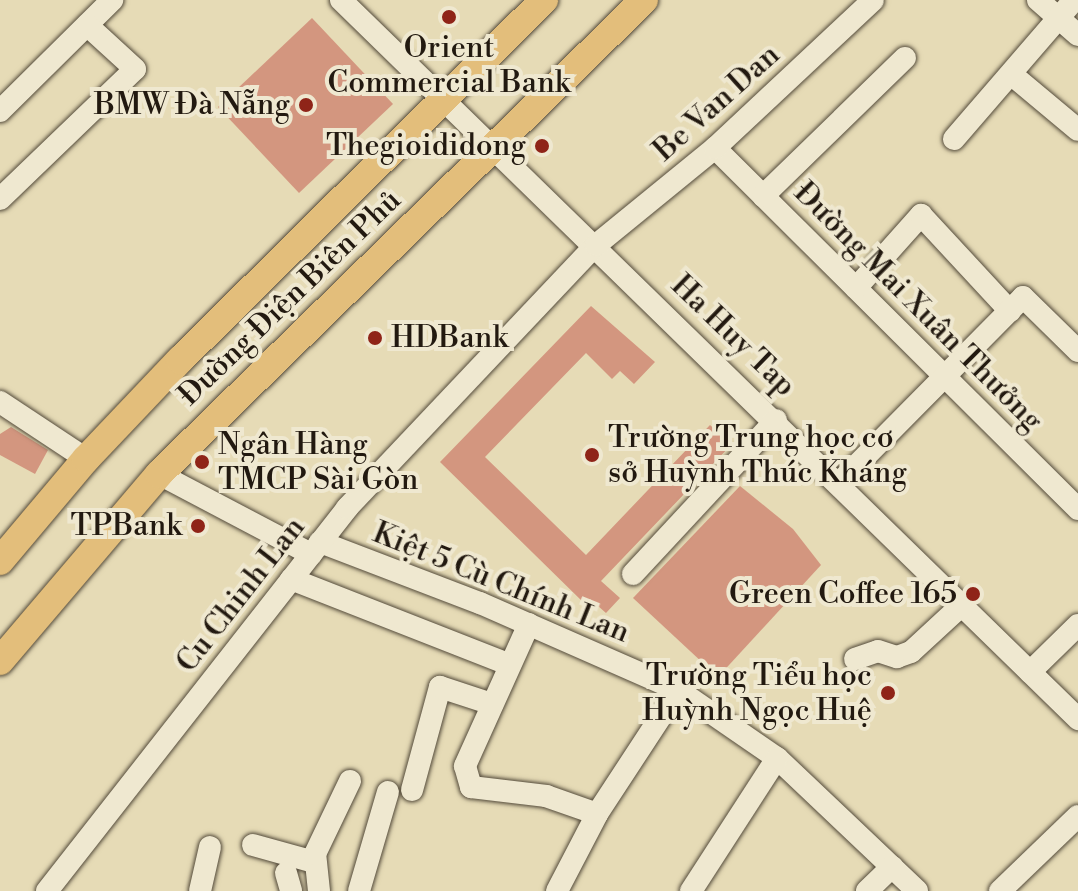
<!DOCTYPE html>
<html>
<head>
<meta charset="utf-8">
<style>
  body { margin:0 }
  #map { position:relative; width:1078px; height:891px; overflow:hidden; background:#e6dbb6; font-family:"Libre Bodoni",serif }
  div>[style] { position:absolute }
  .building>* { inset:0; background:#d3967f }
  .roads { filter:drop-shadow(0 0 2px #534a3a) drop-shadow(0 0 2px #534a3a) }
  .minor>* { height:22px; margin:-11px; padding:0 11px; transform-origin:11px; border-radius:11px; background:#efe8d0 }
  .major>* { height:28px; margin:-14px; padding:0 14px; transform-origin:14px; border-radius:14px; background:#e3be7b }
  .dots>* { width:22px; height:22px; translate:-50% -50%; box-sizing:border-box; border:4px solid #efe8d0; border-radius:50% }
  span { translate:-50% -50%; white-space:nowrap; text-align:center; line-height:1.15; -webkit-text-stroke:8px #efe8d0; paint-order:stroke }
  .poi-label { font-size:30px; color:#221910 }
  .right { translate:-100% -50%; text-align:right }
  .left { translate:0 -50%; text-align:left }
  .street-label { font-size:30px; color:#221910 }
</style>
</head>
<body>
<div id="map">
  <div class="building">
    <div style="clip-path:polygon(312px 18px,393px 104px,299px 193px,218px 107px)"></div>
    <div style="clip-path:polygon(591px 306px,655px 362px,634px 384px,620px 371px,612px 379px,586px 353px,485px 457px,586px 555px,710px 425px,731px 445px,601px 581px,620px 598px,606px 613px,590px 599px,585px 604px,440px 462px)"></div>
    <div style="clip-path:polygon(11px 427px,48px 450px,35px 474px,0 455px,0 434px)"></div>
    <div style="clip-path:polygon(740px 486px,793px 529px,821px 565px,718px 677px,633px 598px)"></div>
  </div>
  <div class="roads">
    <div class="minor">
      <div style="left:341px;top:0;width:1030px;rotate:44.29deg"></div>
      <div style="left:1038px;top:0;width:53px;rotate:41.2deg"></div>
      <div style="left:1011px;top:74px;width:87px;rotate:39.9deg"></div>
      <div style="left:0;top:111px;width:158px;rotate:-44.7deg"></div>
      <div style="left:954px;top:139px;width:184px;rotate:-49.2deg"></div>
      <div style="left:715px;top:148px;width:512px;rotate:44.84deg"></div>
      <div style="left:763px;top:196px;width:198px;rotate:-44.2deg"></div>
      <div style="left:0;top:199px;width:187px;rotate:-43.9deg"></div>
      <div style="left:135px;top:69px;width:65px;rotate:-137.5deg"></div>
      <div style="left:856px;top:288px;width:98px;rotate:-48.3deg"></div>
      <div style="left:921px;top:215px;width:131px;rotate:47.2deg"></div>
      <div style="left:0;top:402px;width:103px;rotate:33.5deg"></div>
      <div style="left:159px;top:474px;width:172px;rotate:27.8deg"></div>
      <div style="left:840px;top:482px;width:260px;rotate:-45.3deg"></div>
      <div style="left:1023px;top:297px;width:77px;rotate:44.5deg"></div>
      <div style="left:320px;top:542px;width:171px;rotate:20.9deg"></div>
      <div style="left:480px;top:603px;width:216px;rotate:23.7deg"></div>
      <div style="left:678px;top:690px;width:120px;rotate:34.5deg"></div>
      <div style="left:777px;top:758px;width:193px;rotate:43.5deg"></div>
      <div style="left:633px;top:574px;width:210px;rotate:-47.1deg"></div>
      <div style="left:291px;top:579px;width:235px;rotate:21.4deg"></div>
      <div style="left:529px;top:624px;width:156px;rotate:114.3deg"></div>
      <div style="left:465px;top:766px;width:22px;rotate:74deg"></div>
      <div style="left:471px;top:787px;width:76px;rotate:6.8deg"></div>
      <div style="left:546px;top:796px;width:54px;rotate:19.4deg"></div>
      <div style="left:855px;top:659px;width:24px;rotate:-19deg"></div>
      <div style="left:878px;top:651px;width:20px;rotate:18deg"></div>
      <div style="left:897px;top:657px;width:15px;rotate:-20deg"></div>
      <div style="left:911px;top:652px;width:71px;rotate:-42.7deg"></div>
      <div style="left:1030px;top:672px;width:67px;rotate:-44.4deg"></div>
      <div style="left:412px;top:790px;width:107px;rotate:-74.8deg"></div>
      <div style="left:440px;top:687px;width:55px;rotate:18.1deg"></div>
      <div style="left:253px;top:845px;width:63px;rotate:15.6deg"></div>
      <div style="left:286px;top:873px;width:19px;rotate:74deg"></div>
      <div style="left:47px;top:891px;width:487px;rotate:-51.9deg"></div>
      <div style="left:347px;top:508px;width:362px;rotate:-46.6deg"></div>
      <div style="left:596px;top:245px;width:154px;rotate:-39.2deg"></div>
      <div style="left:715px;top:148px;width:216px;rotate:-43.1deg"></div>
      <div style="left:200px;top:891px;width:45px;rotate:-77.2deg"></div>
      <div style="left:319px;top:891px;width:37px;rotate:-96deg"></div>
      <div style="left:315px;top:854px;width:81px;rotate:-64.4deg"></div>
      <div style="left:359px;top:891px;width:103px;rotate:-73.7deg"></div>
      <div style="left:557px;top:891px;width:87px;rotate:-62.5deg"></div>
      <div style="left:597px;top:814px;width:148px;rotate:-56.8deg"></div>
      <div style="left:691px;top:891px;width:158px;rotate:-57.1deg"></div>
      <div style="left:867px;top:891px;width:35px;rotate:-44deg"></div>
      <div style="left:1000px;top:891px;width:108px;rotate:-43.9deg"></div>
    </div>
    <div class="major">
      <div style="left:0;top:561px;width:133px;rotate:-49.9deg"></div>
      <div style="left:86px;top:459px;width:137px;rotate:-46.5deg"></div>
      <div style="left:180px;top:360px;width:512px;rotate:-44.68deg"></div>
      <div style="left:0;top:661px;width:245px;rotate:-49.6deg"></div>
      <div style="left:159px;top:474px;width:678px;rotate:-44.34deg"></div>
    </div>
  </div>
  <div class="dots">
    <div style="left:449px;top:17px;background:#8f2418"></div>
    <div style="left:306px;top:105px;background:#8f2418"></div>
    <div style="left:542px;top:146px;background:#8f2418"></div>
    <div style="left:375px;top:338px;background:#8f2418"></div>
    <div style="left:592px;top:455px;background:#8f2418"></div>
    <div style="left:202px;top:462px;background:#8f2418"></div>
    <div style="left:198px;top:526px;background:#8f2418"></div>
    <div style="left:973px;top:594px;background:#8f2418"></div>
    <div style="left:888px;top:693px;background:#8f2418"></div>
  </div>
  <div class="poi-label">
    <span style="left:449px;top:65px">Orient<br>Commercial Bank</span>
    <span class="right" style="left:290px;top:105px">BMW Đà Nẵng</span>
    <span class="right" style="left:526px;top:146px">Thegioididong</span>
    <span class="left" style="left:391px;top:338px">HDBank</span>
    <span class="left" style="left:608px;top:455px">Trường Trung học cơ<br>sở Huỳnh Thúc Kháng</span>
    <span class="left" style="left:218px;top:462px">Ngân Hàng<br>TMCP Sài Gòn</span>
    <span class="right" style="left:182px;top:526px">TPBank</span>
    <span class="right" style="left:957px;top:594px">Green Coffee 165</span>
    <span class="right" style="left:872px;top:693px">Trường Tiểu học<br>Huỳnh Ngọc Huệ</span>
  </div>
  <div class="street-label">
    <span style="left:717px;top:103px;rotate:-42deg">Be Van Dan</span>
    <span style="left:290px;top:298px;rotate:-44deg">Đường Điện Biên Phủ</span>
    <span style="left:918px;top:307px;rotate:45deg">Đường Mai Xuân Thưởng</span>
    <span style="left:733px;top:336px;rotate:44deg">Ha Huy Tap</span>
    <span style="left:501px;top:583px;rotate:22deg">Kiệt 5 Cù Chính Lan</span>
    <span style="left:241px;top:595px;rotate:-52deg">Cu Chinh Lan</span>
  </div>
</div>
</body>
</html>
